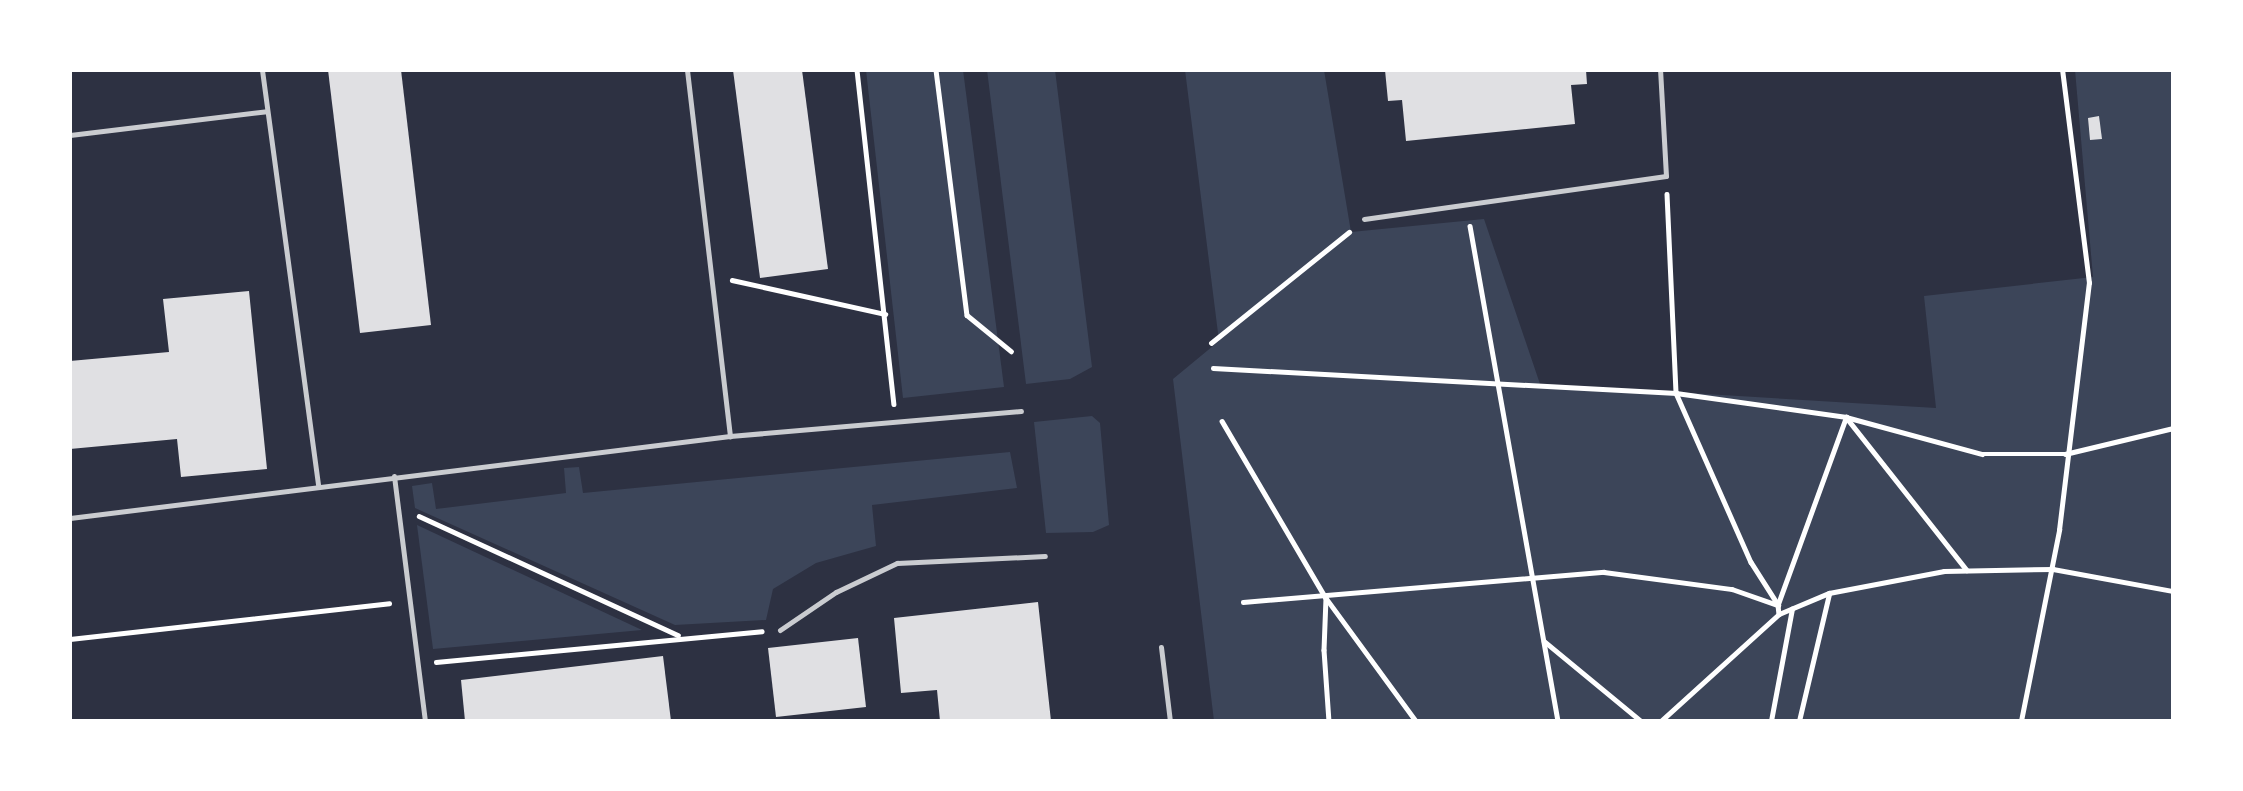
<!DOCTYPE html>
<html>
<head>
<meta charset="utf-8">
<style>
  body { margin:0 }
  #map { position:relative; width:2243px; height:791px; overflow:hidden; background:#2d3142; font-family:"IBM Plex Sans",sans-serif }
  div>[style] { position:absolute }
  .green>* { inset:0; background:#3c4559 }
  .building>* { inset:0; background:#e0e0e3 }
  .path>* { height:4.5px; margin:-2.25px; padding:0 2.25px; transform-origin:2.25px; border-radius:2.25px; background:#fff }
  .service>* { height:5px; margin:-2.5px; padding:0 2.5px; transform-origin:2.5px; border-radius:2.5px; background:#caccd0 }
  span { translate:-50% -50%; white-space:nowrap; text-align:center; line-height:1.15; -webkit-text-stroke:7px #fff; paint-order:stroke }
  .frame { position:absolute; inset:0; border:72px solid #fff; pointer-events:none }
</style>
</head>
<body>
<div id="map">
  <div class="green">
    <div style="clip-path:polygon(866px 70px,963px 70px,1004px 387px,903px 398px)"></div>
    <div style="clip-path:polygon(987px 70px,1055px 70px,1092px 367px,1070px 379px,1026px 384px)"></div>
    <div style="clip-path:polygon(1185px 70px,1324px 70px,1351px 232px,1484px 219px,1540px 384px,1936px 408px,1924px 296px,2093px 277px,2075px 70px,2173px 70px,2173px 721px,1214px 721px,1173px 379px,1219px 341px)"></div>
    <div style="clip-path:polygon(1092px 416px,1100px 423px,1109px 525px,1093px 532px,1046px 533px,1034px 422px)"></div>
    <div style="clip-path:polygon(1010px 452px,1017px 488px,872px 505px,876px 546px,816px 563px,773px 589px,766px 620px,675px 625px,415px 508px,412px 486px,432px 483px,436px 509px,566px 493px,564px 468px,579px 467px,583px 493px)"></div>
    <div style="clip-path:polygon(417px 525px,642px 630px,433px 649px)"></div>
  </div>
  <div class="building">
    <div style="clip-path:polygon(328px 70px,401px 70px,431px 325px,360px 333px)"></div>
    <div style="clip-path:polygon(733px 70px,802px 70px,828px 269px,760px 278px)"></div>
    <div style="clip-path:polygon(1385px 70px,1586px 70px,1587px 84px,1571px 85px,1575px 124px,1406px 141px,1402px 100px,1388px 101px)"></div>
    <div style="clip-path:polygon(2099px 116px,2102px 139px,2090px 140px,2088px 118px)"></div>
    <div style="clip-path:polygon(249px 291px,267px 469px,181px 477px,177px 439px,70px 449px,70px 361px,169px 352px,163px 299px)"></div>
    <div style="clip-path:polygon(1038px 602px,1051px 721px,940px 721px,937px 690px,901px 693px,894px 618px)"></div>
    <div style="clip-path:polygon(858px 638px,866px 707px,776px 717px,768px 648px)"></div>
    <div style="clip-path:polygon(663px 656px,671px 721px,465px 721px,461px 680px)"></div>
  </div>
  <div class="path">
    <div style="left:857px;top:70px;width:336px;rotate:83.7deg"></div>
    <div style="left:936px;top:70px;width:247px;rotate:82.8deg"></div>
    <div style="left:967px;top:315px;width:57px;rotate:39.3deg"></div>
    <div style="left:1667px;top:194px;width:199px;rotate:87.4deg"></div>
    <div style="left:1676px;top:393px;width:185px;rotate:66.1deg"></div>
    <div style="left:1751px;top:562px;width:49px;rotate:57.6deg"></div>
    <div style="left:1470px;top:226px;width:503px;rotate:79.92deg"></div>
    <div style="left:732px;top:280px;width:157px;rotate:12.5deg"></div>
    <div style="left:1211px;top:343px;width:177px;rotate:-38.8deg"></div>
    <div style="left:1213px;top:368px;width:464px;rotate:3.1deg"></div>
    <div style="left:1676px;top:393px;width:172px;rotate:8deg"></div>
    <div style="left:1846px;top:417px;width:141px;rotate:15.2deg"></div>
    <div style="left:1982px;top:454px;width:83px"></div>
    <div style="left:2065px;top:454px;width:111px;rotate:-13.5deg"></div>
    <div style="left:1222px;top:421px;width:205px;rotate:59.6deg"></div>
    <div style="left:1326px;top:598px;width:152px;rotate:53.8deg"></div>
    <div style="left:419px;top:516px;width:285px;rotate:24.7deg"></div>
    <div style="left:1326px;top:598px;width:52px;rotate:92.2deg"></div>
    <div style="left:1324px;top:650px;width:71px;rotate:86deg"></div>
    <div style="left:1243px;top:602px;width:362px;rotate:-4.8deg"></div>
    <div style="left:1604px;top:572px;width:129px;rotate:7.6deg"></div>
    <div style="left:1732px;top:589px;width:49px;rotate:19.2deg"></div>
    <div style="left:1778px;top:605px;width:9px;rotate:84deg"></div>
    <div style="left:1778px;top:604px;width:199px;rotate:-70deg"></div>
    <div style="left:1846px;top:417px;width:195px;rotate:51.7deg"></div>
    <div style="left:70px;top:639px;width:321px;rotate:-6.4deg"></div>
    <div style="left:1544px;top:641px;width:126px;rotate:39.5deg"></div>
    <div style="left:436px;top:662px;width:327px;rotate:-5.4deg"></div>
    <div style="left:1661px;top:721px;width:159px;rotate:-42.2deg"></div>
    <div style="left:1779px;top:614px;width:54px;rotate:-22.8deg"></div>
    <div style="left:1829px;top:593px;width:117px;rotate:-10.8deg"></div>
    <div style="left:1944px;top:571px;width:109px;rotate:-1.1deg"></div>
    <div style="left:2053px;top:569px;width:122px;rotate:10.4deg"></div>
    <div style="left:1771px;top:721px;width:114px;rotate:-79.4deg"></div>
    <div style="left:1799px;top:721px;width:130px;rotate:-76.7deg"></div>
    <div style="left:2021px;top:721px;width:195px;rotate:-78.7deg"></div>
    <div style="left:2059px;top:530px;width:249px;rotate:-83.1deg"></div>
    <div style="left:2089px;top:283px;width:215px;rotate:-97.2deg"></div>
  </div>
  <div class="service">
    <div style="left:262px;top:70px;width:420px;rotate:82.3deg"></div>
    <div style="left:687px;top:70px;width:369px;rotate:83.3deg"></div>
    <div style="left:70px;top:135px;width:198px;rotate:-6.9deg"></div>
    <div style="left:1364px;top:219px;width:305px;rotate:-8.1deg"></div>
    <div style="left:1666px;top:176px;width:106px;rotate:-93.2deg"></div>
    <div style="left:394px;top:476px;width:247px;rotate:82.8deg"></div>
    <div style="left:70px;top:518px;width:665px;rotate:-7.08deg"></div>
    <div style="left:730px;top:436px;width:292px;rotate:-4.9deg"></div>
    <div style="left:780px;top:630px;width:68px;rotate:-34.2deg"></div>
    <div style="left:836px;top:592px;width:68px;rotate:-25.4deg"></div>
    <div style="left:897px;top:563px;width:148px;rotate:-2.7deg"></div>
    <div style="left:1161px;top:647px;width:75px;rotate:83.1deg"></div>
  </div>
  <div class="frame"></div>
</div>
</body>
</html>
